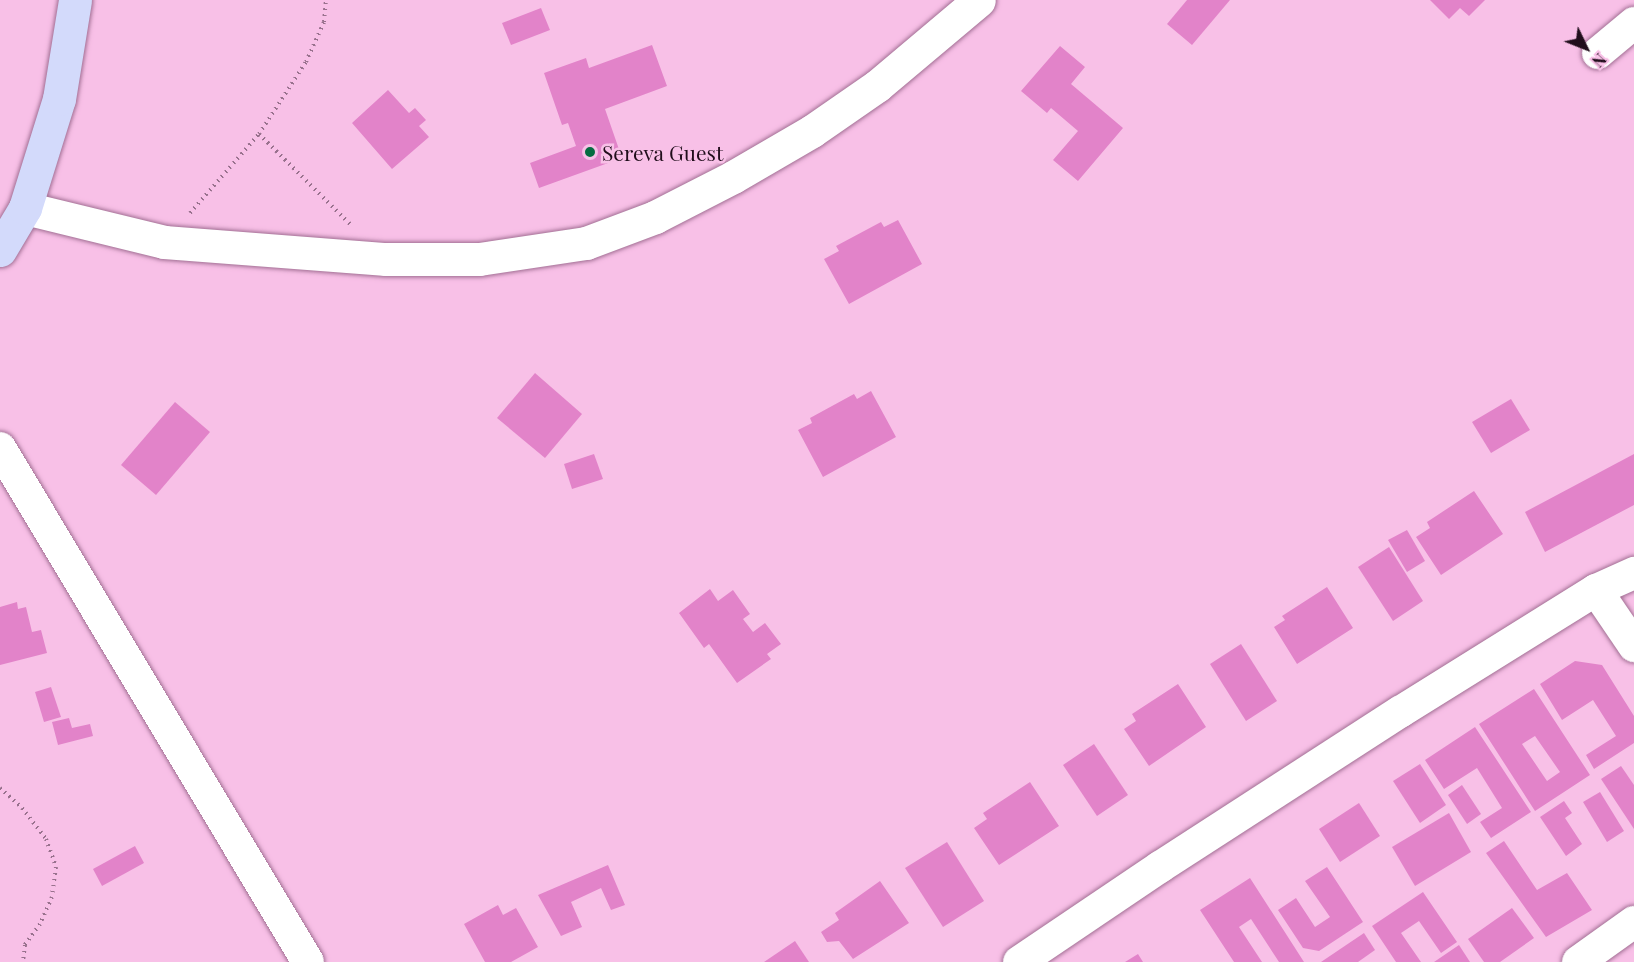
<!DOCTYPE html>
<html>
<head>
<meta charset="utf-8">
<style>
  body { margin:0 }
  #map { position:relative; width:1634px; height:962px; overflow:hidden; background:#f8c0e7; font-family:"Playfair Display",serif }
  div>[style] { position:absolute }
  .building>* { inset:0; background:#e283c9 }
  .path>* { height:4px; margin-top:-2px; transform-origin:0; background:repeating-linear-gradient(90deg,#98718d 0 1.5px,transparent 0 6px) }
  .roads { filter:drop-shadow(0 0 2px #a26f94) drop-shadow(0 0 2px #a26f94) }
  .minor>* { height:32px; margin:-16px; padding:0 16px; transform-origin:16px; border-radius:16px; background:#fff }
  .tertiary>* { height:33px; margin:-16.5px; padding:0 16.5px; transform-origin:16.5px; border-radius:16.5px; background:#fff }
  .trunk>* { height:33px; margin:-16.5px; padding:0 16.5px; transform-origin:16.5px; border-radius:16.5px; background:#d3dafb }
  .dots>* { width:16px; height:16px; translate:-50% -50%; box-sizing:border-box; border:3px solid #f8c0e7; border-radius:50% }
  span { translate:-50% -50%; white-space:nowrap; text-align:center; line-height:1.15; -webkit-text-stroke:5px #f8c0e7; paint-order:stroke }
  .poi-label { font-size:21px; color:#210e1c }
  .left { translate:0 -50%; text-align:left }
  .north { position:absolute; left:1556px; top:18px; width:60px; height:60px; -webkit-text-stroke:4px #f8c0e7; paint-order:stroke; rotate:133deg; font-size:16px; font-weight:700; line-height:24px; text-align:center; color:#210e1c }
  .north::after { content:''; display:block; margin:auto; width:21px; height:27px; background:#210e1c; clip-path:polygon(50% 0,100% 100%,50% 72%,0 100%) }
</style>
</head>
<body>
<div id="map">
  <div class="building">
    <div style="clip-path:polygon(1187px 0,1230px 0,1192px 45px,1167px 24px)"></div>
    <div style="clip-path:polygon(1430px 0,1485px 0,1469px 16px,1460px 8px,1449px 19px)"></div>
    <div style="clip-path:polygon(541px 8px,550px 30px,511px 45px,502px 23px)"></div>
    <div style="clip-path:polygon(652px 45px,667px 86px,605px 109px,622px 158px,539px 188px,530px 163px,576px 146px,568px 123px,562px 125px,544px 73px,586px 58px,589px 68px)"></div>
    <div style="clip-path:polygon(1060px 46px,1085px 67px,1071px 84px,1123px 128px,1078px 181px,1053px 160px,1078px 131px,1051px 108px,1047px 113px,1021px 91px)"></div>
    <div style="clip-path:polygon(388px 90px,409px 113px,415px 108px,426px 120px,419px 126px,429px 137px,392px 169px,352px 123px)"></div>
    <div style="clip-path:polygon(898px 220px,922px 264px,849px 304px,824px 259px,839px 251px,836px 246px,881px 222px,884px 227px)"></div>
    <div style="clip-path:polygon(535px 373px,582px 414px,545px 458px,497px 418px)"></div>
    <div style="clip-path:polygon(871px 391px,896px 437px,823px 477px,798px 430px,812px 423px,810px 418px,854px 394px,857px 399px)"></div>
    <div style="clip-path:polygon(1511px 399px,1530px 430px,1491px 453px,1472px 422px)"></div>
    <div style="clip-path:polygon(175px 402px,210px 432px,156px 495px,121px 465px)"></div>
    <div style="clip-path:polygon(594px 454px,603px 479px,572px 489px,564px 464px)"></div>
    <div style="clip-path:polygon(1634px 454px,1634px 505px,1545px 552px,1525px 512px)"></div>
    <div style="clip-path:polygon(1474px 491px,1503px 534px,1441px 575px,1416px 537px,1430px 528px,1427px 522px)"></div>
    <div style="clip-path:polygon(1407px 530px,1425px 561px,1407px 572px,1388px 540px)"></div>
    <div style="clip-path:polygon(1389px 547px,1423px 601px,1393px 621px,1358px 567px)"></div>
    <div style="clip-path:polygon(1327px 587px,1353px 628px,1297px 664px,1274px 627px,1285px 620px,1282px 616px)"></div>
    <div style="clip-path:polygon(710px 589px,718px 601px,733px 590px,750px 614px,743px 619px,753px 632px,765px 623px,781px 644px,767px 654px,771px 659px,737px 683px,709px 644px,704px 648px,679px 613px)"></div>
    <div style="clip-path:polygon(17px 602px,18px 609px,26px 607px,32px 632px,41px 630px,47px 653px,0 665px,0 607px)"></div>
    <div style="clip-path:polygon(1241px 644px,1277px 701px,1246px 721px,1210px 664px)"></div>
    <div style="clip-path:polygon(1575px 661px,1602px 665px,1634px 716px,1634px 743px,1594px 769px,1586px 755px,1616px 736px,1593px 700px,1562px 720px,1540px 684px)"></div>
    <div style="clip-path:polygon(1178px 684px,1206px 727px,1149px 766px,1124px 729px,1136px 721px,1132px 714px)"></div>
    <div style="clip-path:polygon(51px 687px,61px 717px,44px 722px,35px 692px)"></div>
    <div style="clip-path:polygon(evenodd,1534px 689px,1590px 775px,1535px 811px,1479px 724px,1534px 689px,1535px 736px,1560px 772px,1547px 781px,1522px 744px,1535px 736px)"></div>
    <div style="clip-path:polygon(69px 718px,72px 728px,90px 724px,93px 736px,58px 745px,52px 722px)"></div>
    <div style="clip-path:polygon(1475px 727px,1531px 812px,1491px 838px,1480px 822px,1502px 808px,1477px 768px,1444px 789px,1425px 760px)"></div>
    <div style="clip-path:polygon(1094px 744px,1128px 795px,1097px 816px,1063px 765px)"></div>
    <div style="clip-path:polygon(1420px 764px,1446px 805px,1420px 823px,1393px 781px)"></div>
    <div style="clip-path:polygon(1621px 766px,1634px 785px,1634px 829px,1601px 779px)"></div>
    <div style="clip-path:polygon(1030px 782px,1059px 826px,999px 865px,974px 828px,987px 819px,983px 813px)"></div>
    <div style="clip-path:polygon(1462px 785px,1481px 814px,1467px 824px,1448px 795px)"></div>
    <div style="clip-path:polygon(1600px 792px,1624px 831px,1607px 842px,1583px 802px)"></div>
    <div style="clip-path:polygon(1564px 801px,1572px 813px,1565px 818px,1582px 844px,1566px 856px,1540px 817px)"></div>
    <div style="clip-path:polygon(1359px 803px,1380px 836px,1340px 862px,1319px 829px)"></div>
    <div style="clip-path:polygon(1449px 813px,1471px 852px,1415px 886px,1392px 847px)"></div>
    <div style="clip-path:polygon(1504px 841px,1537px 890px,1567px 873px,1592px 910px,1546px 937px,1486px 853px)"></div>
    <div style="clip-path:polygon(947px 842px,984px 901px,943px 927px,905px 868px)"></div>
    <div style="clip-path:polygon(135px 846px,144px 863px,102px 886px,93px 869px)"></div>
    <div style="clip-path:polygon(608px 865px,625px 905px,611px 910px,601px 888px,571px 902px,582px 927px,561px 936px,538px 895px)"></div>
    <div style="clip-path:polygon(1327px 867px,1363px 922px,1319px 951px,1303px 948px,1278px 910px,1296px 898px,1315px 927px,1330px 917px,1305px 881px)"></div>
    <div style="clip-path:polygon(1250px 878px,1304px 962px,1279px 962px,1251px 919px,1239px 927px,1262px 962px,1234px 962px,1200px 910px)"></div>
    <div style="clip-path:polygon(880px 881px,909px 923px,853px 959px,839px 941px,827px 942px,821px 932px,839px 920px,835px 913px)"></div>
    <div style="clip-path:polygon(1423px 892px,1457px 942px,1441px 953px,1419px 921px,1401px 933px,1421px 962px,1396px 962px,1372px 926px)"></div>
    <div style="clip-path:polygon(498px 905px,503px 915px,516px 908px,538px 947px,511px 962px,485px 962px,464px 924px)"></div>
    <div style="clip-path:polygon(1512px 908px,1534px 938px,1500px 962px,1484px 962px,1468px 939px)"></div>
    <div style="clip-path:polygon(1364px 933px,1375px 950px,1358px 962px,1321px 962px)"></div>
    <div style="clip-path:polygon(795px 941px,809px 962px,764px 962px)"></div>
    <div style="clip-path:polygon(1459px 945px,1470px 962px,1434px 962px)"></div>
    <div style="clip-path:polygon(1138px 954px,1143px 962px,1125px 962px)"></div>
  </div>
  <div class="path">
    <div style="left:259px;top:134px;width:128px;rotate:44.7deg"></div>
    <div style="left:190px;top:213px;width:105px;rotate:-48.9deg"></div>
    <div style="left:259px;top:134px;width:86px;rotate:-56.9deg"></div>
    <div style="left:306px;top:62px;width:44px;rotate:-65.8deg"></div>
    <div style="left:324px;top:22px;width:22px;rotate:-85deg"></div>
    <div style="left:0;top:788px;width:30px;rotate:42deg"></div>
    <div style="left:22px;top:808px;width:39px;rotate:52deg"></div>
    <div style="left:46px;top:839px;width:30px;rotate:70deg"></div>
    <div style="left:56px;top:867px;width:30px;rotate:98deg"></div>
    <div style="left:52px;top:897px;width:30px;rotate:114deg"></div>
    <div style="left:40px;top:924px;width:26px;rotate:126deg"></div>
    <div style="left:25px;top:945px;width:17px;rotate:97deg"></div>
  </div>
  <div class="roads">
    <div class="minor">
      <div style="left:1598px;top:53px;width:47px;rotate:-39.8deg"></div>
      <div style="left:0;top:448px;width:599px;rotate:59.07deg"></div>
      <div style="left:1596px;top:590px;width:68px;rotate:55.8deg"></div>
      <div style="left:1019px;top:962px;width:170px;rotate:-34deg"></div>
      <div style="left:1160px;top:867px;width:286px;rotate:-32.9deg"></div>
      <div style="left:1400px;top:712px;width:231px;rotate:-31.9deg"></div>
      <div style="left:1596px;top:590px;width:42px;rotate:-24.1deg"></div>
      <div style="left:1578px;top:962px;width:69px;rotate:-35.5deg"></div>
    </div>
    <div class="tertiary">
      <div style="left:25px;top:208px;width:143px;rotate:13.7deg"></div>
      <div style="left:164px;top:242px;width:223px;rotate:4.4deg"></div>
      <div style="left:386px;top:259px;width:93px"></div>
      <div style="left:479px;top:259px;width:108px;rotate:-8.5deg"></div>
      <div style="left:586px;top:243px;width:74px;rotate:-20.6deg"></div>
      <div style="left:655px;top:217px;width:88px;rotate:-27.1deg"></div>
      <div style="left:733px;top:177px;width:91px;rotate:-30.2deg"></div>
      <div style="left:812px;top:131px;width:79px;rotate:-34.7deg"></div>
      <div style="left:877px;top:86px;width:133px;rotate:-40.1deg"></div>
    </div>
    <div class="trunk">
      <div style="left:0;top:250px;width:49px;rotate:-59.2deg"></div>
      <div style="left:25px;top:208px;width:114px;rotate:-72.7deg"></div>
      <div style="left:59px;top:99px;width:100px;rotate:-80.8deg"></div>
    </div>
  </div>
  <div class="dots">
    <div style="left:590px;top:152px;background:#066c41"></div>
  </div>
  <div class="poi-label">
    <span class="left" style="left:602px;top:152px">Sereva Guest</span>
  </div>
  <div class="north">N</div>
</div>
</body>
</html>
